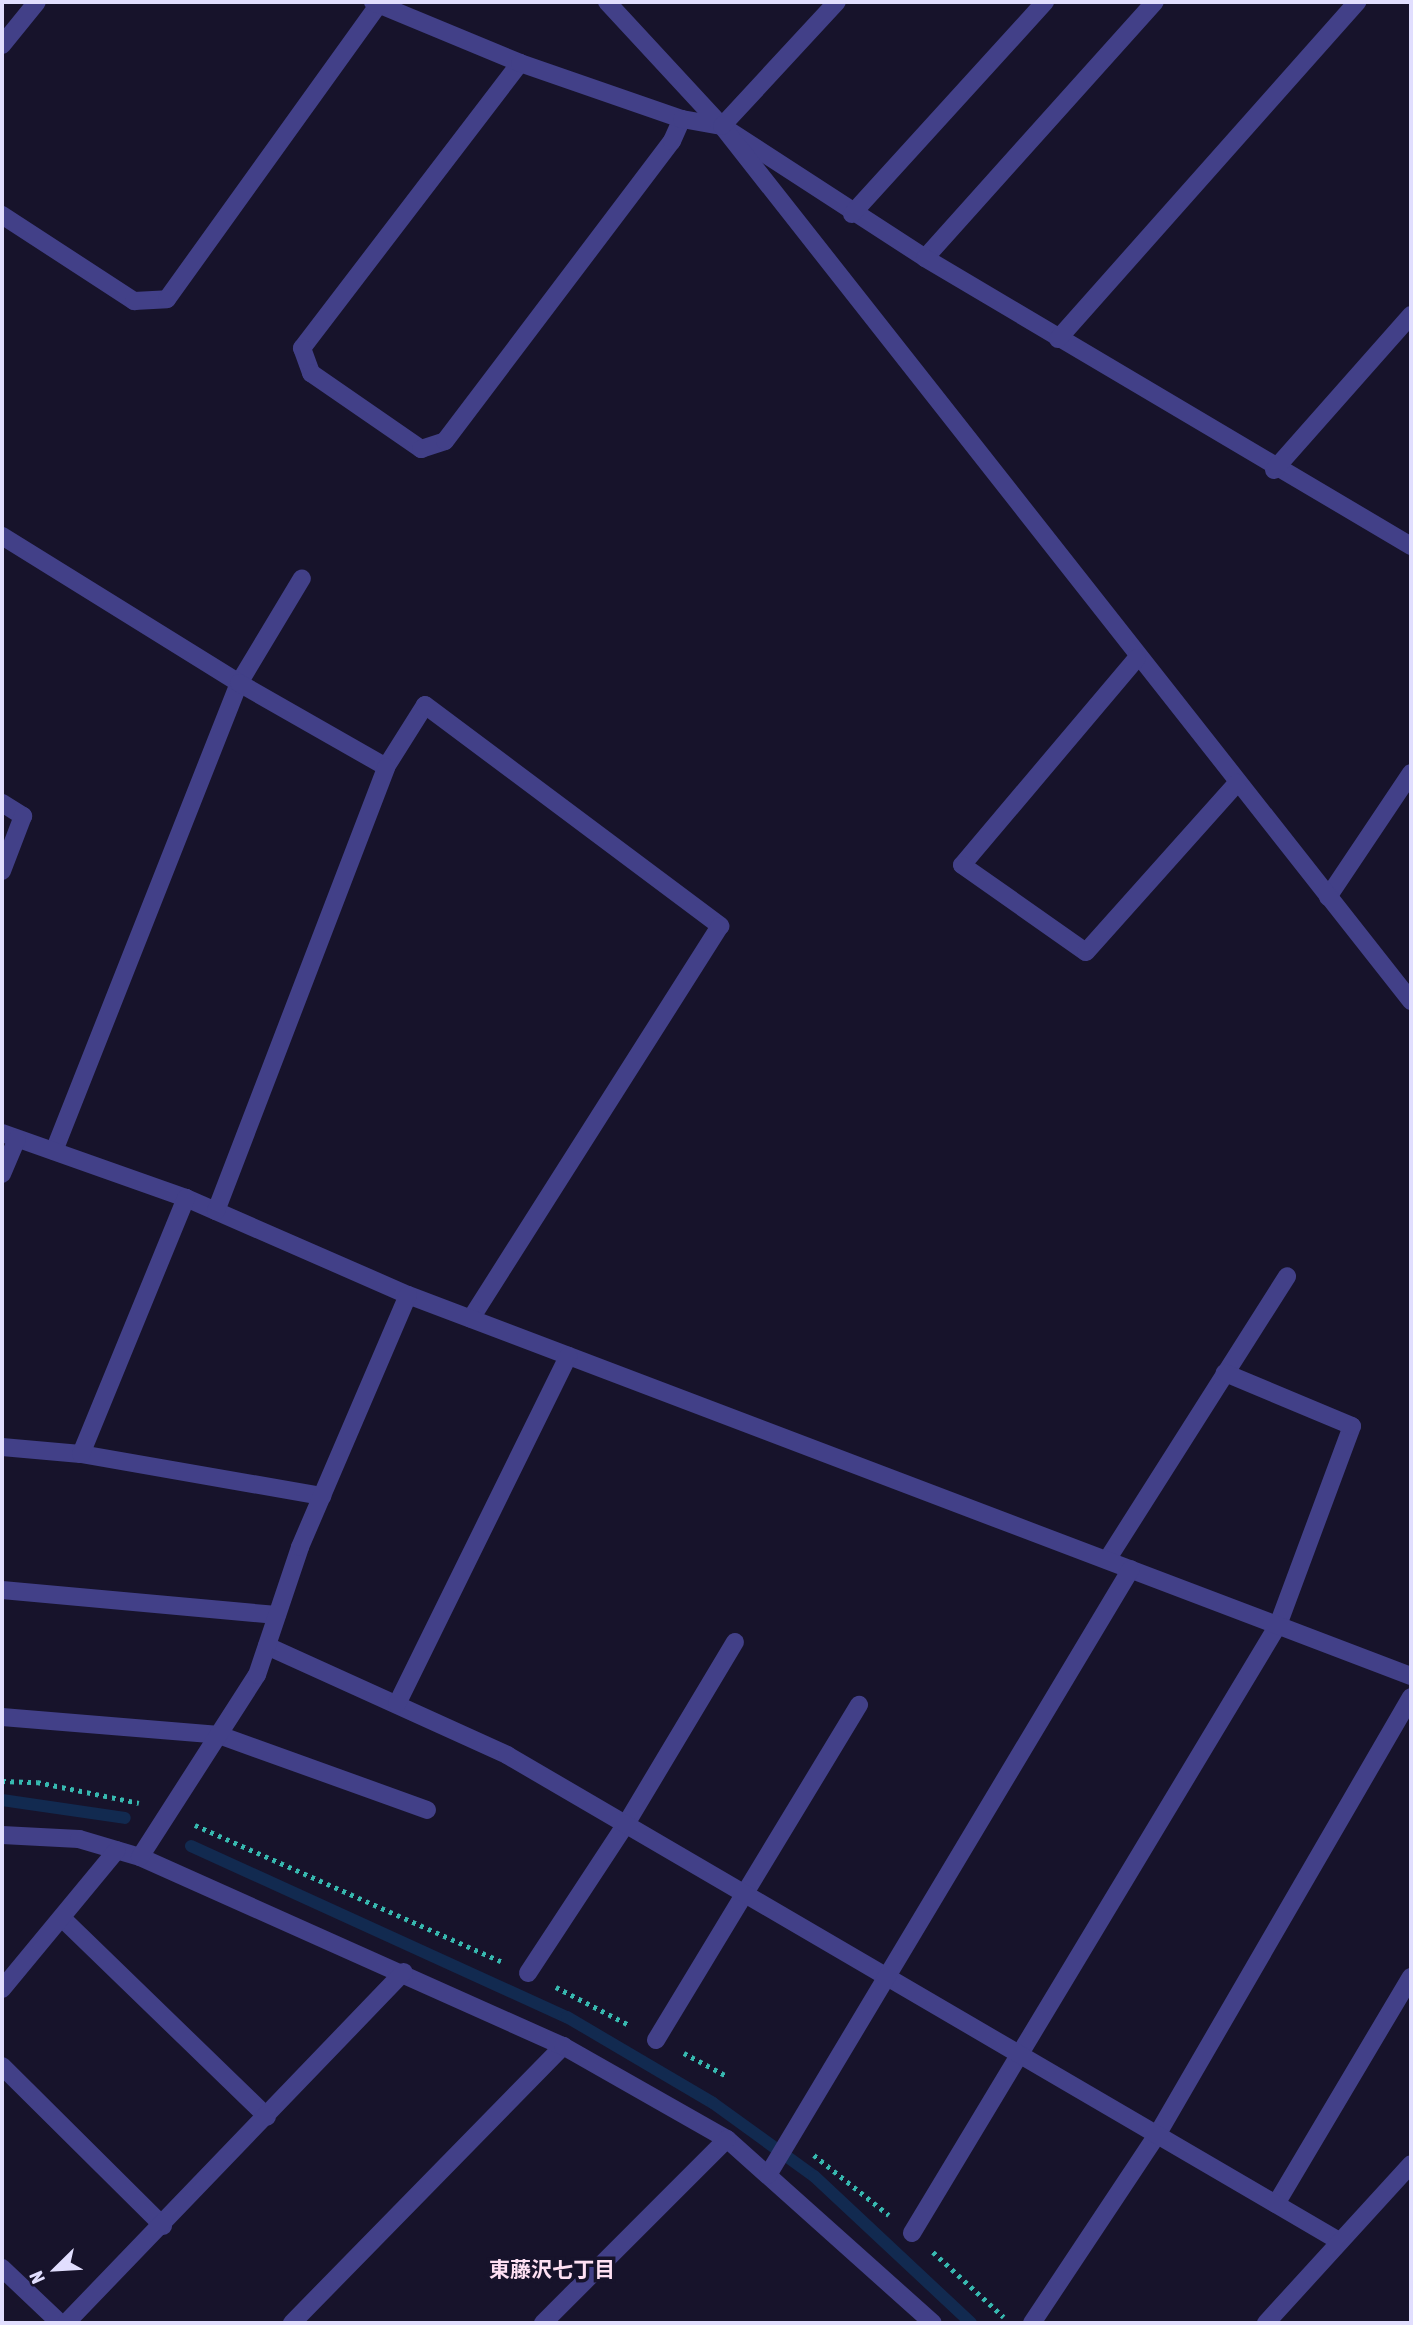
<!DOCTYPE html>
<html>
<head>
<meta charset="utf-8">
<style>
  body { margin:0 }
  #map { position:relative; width:1413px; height:2325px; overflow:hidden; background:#17132b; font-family:"Asap Condensed","Noto Sans JP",sans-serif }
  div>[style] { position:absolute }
  .stream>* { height:12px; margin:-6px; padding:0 6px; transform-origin:6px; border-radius:6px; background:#122a50 }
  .path>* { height:4.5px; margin-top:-2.25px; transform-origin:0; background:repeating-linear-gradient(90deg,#37b9b0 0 3.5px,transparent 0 8.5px) }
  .service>* { height:18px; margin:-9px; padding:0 9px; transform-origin:9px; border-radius:9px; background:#424088 }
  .minor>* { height:18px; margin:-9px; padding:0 9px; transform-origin:9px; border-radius:9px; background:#424088 }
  span { translate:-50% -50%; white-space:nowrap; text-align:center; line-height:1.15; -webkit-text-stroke:7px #17132b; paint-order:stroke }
  .neighbourhood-label { font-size:21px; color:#fee0f3; font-weight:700 }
  .frame { position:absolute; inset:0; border:4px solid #e1defe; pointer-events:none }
  .north { position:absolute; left:21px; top:2234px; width:70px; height:70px; -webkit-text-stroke:5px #17132b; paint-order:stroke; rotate:246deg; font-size:19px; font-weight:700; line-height:28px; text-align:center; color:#e1defe }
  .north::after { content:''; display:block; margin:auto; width:24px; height:32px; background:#e1defe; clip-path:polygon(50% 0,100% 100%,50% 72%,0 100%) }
</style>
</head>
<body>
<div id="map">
  <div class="stream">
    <div style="left:2px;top:1800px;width:124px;rotate:8.3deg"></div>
    <div style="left:191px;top:1846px;width:413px;rotate:24.5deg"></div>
    <div style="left:567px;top:2017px;width:169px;rotate:30.5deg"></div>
    <div style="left:713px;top:2103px;width:125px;rotate:35.9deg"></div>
    <div style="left:814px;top:2176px;width:215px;rotate:43.1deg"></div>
  </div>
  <div class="path">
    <div style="left:2px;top:1781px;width:35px;rotate:2deg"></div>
    <div style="left:37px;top:1782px;width:104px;rotate:11.6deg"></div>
    <div style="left:195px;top:1825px;width:335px;rotate:24deg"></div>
    <div style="left:556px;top:1987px;width:82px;rotate:27.5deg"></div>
    <div style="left:684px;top:2053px;width:47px;rotate:28.2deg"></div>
    <div style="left:814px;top:2155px;width:96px;rotate:38.7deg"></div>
    <div style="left:933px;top:2252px;width:96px;rotate:42.5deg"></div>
  </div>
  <div class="service">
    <div style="left:520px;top:63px;width:359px;rotate:127.4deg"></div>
    <div style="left:302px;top:348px;width:27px;rotate:70deg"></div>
    <div style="left:311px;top:373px;width:134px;rotate:34.6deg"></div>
    <div style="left:421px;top:449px;width:25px;rotate:-18deg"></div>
    <div style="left:445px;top:441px;width:376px;rotate:-52.9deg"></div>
    <div style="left:672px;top:141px;width:24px;rotate:-66deg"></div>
    <div style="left:2px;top:215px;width:158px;rotate:33.1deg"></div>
    <div style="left:134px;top:301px;width:33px;rotate:-3deg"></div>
    <div style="left:167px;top:299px;width:362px;rotate:-54.3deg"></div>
    <div style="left:925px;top:258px;width:344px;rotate:-48.1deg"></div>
    <div style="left:1328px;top:897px;width:149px;rotate:-56.2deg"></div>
    <div style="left:54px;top:1151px;width:503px;rotate:-68.43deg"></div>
    <div style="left:239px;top:683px;width:122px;rotate:-59deg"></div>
    <div style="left:1107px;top:1560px;width:336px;rotate:-57.6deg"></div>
    <div style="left:2px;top:1590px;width:276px;rotate:5.2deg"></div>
    <div style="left:2px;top:1717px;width:218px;rotate:4.7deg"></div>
    <div style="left:219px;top:1735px;width:221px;rotate:19.8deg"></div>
    <div style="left:528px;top:1973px;width:178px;rotate:-56.7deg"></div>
    <div style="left:626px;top:1824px;width:212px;rotate:-59.1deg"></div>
    <div style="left:656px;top:2040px;width:392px;rotate:-58.8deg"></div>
    <div style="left:1276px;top:2204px;width:264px;rotate:-59.3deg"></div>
    <div style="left:912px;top:2233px;width:710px;rotate:-58.95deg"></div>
    <div style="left:1278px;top:1625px;width:212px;rotate:-69.6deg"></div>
    <div style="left:1352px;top:1426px;width:138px;rotate:-157.3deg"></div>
    <div style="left:292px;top:2323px;width:388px;rotate:-45.6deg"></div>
    <div style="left:1032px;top:2323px;width:226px;rotate:-56.4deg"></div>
    <div style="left:1157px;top:2135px;width:506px;rotate:-59.89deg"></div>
  </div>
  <div class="minor">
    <div style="left:373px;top:2px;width:159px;rotate:22.5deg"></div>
    <div style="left:520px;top:63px;width:171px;rotate:19.1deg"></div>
    <div style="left:682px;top:119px;width:41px;rotate:9.9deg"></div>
    <div style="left:722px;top:126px;width:242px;rotate:33deg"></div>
    <div style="left:925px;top:258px;width:565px;rotate:30.65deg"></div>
    <div style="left:607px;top:2px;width:169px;rotate:47.2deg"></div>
    <div style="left:722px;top:126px;width:1114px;rotate:51.78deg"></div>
    <div style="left:2px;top:45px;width:55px;rotate:-50.9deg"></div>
    <div style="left:722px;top:126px;width:169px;rotate:-47.2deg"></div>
    <div style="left:852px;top:214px;width:287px;rotate:-47.7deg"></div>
    <div style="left:1058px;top:339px;width:451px;rotate:-48.4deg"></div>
    <div style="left:1274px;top:470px;width:207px;rotate:-48.5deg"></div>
    <div style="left:2px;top:536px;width:279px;rotate:31.8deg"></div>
    <div style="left:239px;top:683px;width:169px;rotate:29.7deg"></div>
    <div style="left:386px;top:767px;width:73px;rotate:-57.8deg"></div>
    <div style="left:425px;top:705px;width:369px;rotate:36.8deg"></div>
    <div style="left:720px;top:926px;width:465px;rotate:122.4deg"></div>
    <div style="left:1137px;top:658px;width:271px;rotate:130.2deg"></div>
    <div style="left:962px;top:865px;width:151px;rotate:35.1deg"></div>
    <div style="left:1086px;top:952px;width:227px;rotate:-48.2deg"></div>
    <div style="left:2px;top:803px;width:25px;rotate:32deg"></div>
    <div style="left:23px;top:816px;width:59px;rotate:110.9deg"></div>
    <div style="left:2px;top:1133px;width:195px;rotate:19.5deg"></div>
    <div style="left:186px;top:1198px;width:242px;rotate:23.6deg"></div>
    <div style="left:408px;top:1295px;width:1073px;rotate:20.8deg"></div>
    <div style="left:2px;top:1174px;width:38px;rotate:-67deg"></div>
    <div style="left:216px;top:1211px;width:475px;rotate:-69deg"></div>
    <div style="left:2px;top:1447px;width:79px;rotate:5.1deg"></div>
    <div style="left:81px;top:1454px;width:245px;rotate:9.9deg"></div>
    <div style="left:81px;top:1454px;width:277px;rotate:-67.7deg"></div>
    <div style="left:267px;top:1646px;width:264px;rotate:24.4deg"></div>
    <div style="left:507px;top:1755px;width:964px;rotate:30.29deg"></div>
    <div style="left:397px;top:1704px;width:388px;rotate:-63.8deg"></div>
    <div style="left:2px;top:1835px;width:77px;rotate:3deg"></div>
    <div style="left:79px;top:1839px;width:64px;rotate:16.4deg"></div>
    <div style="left:140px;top:1857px;width:463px;rotate:24.1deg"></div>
    <div style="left:563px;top:2046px;width:189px;rotate:29.6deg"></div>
    <div style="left:727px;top:2139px;width:276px;rotate:41.8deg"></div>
    <div style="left:140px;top:1857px;width:216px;rotate:-57.3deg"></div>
    <div style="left:257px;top:1675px;width:135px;rotate:-71.4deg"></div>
    <div style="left:300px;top:1547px;width:274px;rotate:-66.8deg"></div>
    <div style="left:63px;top:1919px;width:284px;rotate:44.1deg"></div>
    <div style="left:2px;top:1989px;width:180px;rotate:-50.4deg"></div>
    <div style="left:2px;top:2066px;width:227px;rotate:44.8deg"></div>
    <div style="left:768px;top:2175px;width:706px;rotate:-59.08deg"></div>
    <div style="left:2px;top:2268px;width:80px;rotate:43.5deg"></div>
    <div style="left:66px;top:2323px;width:487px;rotate:-46.1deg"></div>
    <div style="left:543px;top:2323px;width:260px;rotate:-45deg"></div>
    <div style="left:1266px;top:2323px;width:215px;rotate:-47.6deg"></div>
  </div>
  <div class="neighbourhood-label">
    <span style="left:552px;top:2269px">東藤沢七丁目</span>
  </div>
  <div class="frame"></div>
  <div class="north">N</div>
</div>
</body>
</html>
